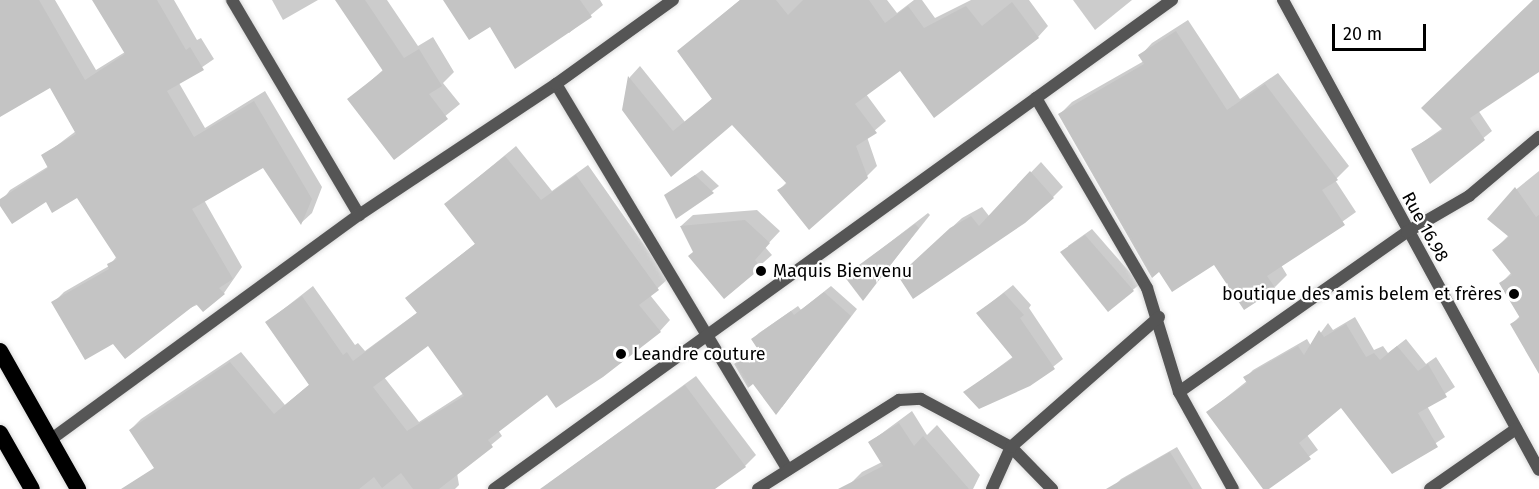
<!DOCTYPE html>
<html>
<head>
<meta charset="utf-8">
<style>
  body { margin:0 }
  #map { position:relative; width:1539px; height:489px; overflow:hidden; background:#fff; font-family:"Fira Sans",sans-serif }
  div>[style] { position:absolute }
  .shadow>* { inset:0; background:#0003 }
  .building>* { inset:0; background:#c4c4c4 }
  .roads { filter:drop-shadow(0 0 2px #dbdbdb) drop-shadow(0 0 2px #dbdbdb) }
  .minor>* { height:12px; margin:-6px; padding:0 6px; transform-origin:6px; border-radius:6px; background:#555 }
  .trunk>* { height:16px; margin:-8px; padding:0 8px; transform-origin:8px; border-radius:8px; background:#000 }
  .dots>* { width:16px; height:16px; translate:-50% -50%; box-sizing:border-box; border:3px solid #fff; border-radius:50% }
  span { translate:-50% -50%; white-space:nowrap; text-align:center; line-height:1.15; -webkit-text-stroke:4.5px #fff; paint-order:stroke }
  .street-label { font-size:18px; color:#000 }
  .poi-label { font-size:18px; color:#000 }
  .left { translate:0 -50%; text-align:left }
  .right { translate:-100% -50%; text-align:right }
  .scale { position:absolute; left:1332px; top:24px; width:94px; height:27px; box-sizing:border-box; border:3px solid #000; border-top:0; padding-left:8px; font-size:18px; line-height:21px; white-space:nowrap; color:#000; -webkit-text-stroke:4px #fff; paint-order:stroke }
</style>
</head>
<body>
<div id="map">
  <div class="shadow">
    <div style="clip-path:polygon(0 0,55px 0,96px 70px,125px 52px,94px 0,174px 0,197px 40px,201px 38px,214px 59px,179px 83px,205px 128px,265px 91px,322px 187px,312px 213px,301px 223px,264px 166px,204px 200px,242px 267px,224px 293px,113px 342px,53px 303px,64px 292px,109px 266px,117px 256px,77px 196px,0 203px,10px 190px,49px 166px,43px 156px,76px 131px,51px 86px,0 115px)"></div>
    <div style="clip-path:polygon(272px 0,318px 0,283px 20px)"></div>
    <div style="clip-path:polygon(337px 0,387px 0,418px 46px,433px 37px,454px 72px,443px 83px,460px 104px,394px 158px,349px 100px,384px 69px)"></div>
    <div style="clip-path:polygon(445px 0,600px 0,603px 5px,569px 33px,566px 30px,490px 25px)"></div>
    <div style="clip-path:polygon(740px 0,887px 0,897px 13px,914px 0,922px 0,935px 18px,971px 0,1029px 0,1048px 26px,1038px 37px,900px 69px,866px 94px,886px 121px,867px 137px,877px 166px,866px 177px,779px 190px,787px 182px,732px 123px,671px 175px,624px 110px,630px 77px,640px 66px,685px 122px,713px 98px,679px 51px)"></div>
    <div style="clip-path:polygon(1073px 0,1132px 0,1095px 30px)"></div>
    <div style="clip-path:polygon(1188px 20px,1240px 99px,1278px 73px,1349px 166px,1335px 180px,1356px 212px,1281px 265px,1287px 275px,1275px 287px,1214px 263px,1060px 114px,1072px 102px,1144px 61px,1140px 56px,1152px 43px)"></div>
    <div style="clip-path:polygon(1539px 32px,1539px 67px,1478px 110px,1492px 131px,1431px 181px,1413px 149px,1443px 128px)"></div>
    <div style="clip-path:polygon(evenodd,516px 146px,552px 191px,588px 165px,668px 279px,650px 295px,670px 320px,660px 331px,547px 393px,498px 430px,502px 436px,457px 473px,459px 485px,455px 489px,170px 489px,130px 430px,141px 419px,241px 352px,285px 405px,310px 384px,267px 322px,313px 286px,355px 345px,358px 343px,365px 351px,418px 312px,407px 298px,476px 243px,446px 204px,516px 146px,428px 344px,464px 393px,419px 422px,384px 377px,428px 344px)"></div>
    <div style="clip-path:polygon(1041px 162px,1063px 187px,1053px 197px,910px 266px,962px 218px,982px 207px,989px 216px)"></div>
    <div style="clip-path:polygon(702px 170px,719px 186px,677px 217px,666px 196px)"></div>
    <div style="clip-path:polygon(1539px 171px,1539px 365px,1512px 324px,1520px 316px,1501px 283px,1512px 272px,1494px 250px,1509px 235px,1513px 192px)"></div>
    <div style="clip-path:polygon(757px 210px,780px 231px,765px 247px,772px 255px,724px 297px,681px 226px,693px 215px)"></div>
    <div style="clip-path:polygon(928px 213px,930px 215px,863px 299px,846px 276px)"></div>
    <div style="clip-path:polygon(1092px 229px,1140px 284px,1108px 310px,1068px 246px)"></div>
    <div style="clip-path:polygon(1013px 285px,1031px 305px,1029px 308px,1063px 359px,1030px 385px,965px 392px,1014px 356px,978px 313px)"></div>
    <div style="clip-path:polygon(831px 286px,857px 309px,782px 407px,736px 364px,759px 347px,753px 339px,759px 333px,798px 306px,801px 310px)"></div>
    <div style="clip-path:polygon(1355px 317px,1374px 350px,1383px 346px,1388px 353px,1406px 339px,1426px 364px,1436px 357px,1455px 387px,1427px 406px,1445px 437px,1392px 472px,1341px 406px,1307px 435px,1318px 450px,1264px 489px,1208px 412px,1247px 381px,1245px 378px,1253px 370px,1307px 339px,1311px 346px,1328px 323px,1333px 330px)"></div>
    <div style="clip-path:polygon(696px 376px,756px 455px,745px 466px,711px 489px,541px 489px)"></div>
    <div style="clip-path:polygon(912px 411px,927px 435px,937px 425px,980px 475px,973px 489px,851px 489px,849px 485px,862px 472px,882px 462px,870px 442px)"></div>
    <div style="clip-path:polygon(1177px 447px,1202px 489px,1207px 489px,1117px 489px,1115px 485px,1121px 479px)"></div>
  </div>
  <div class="building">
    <div style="clip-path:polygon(0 0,39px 0,85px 80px,125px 54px,92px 0,157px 0,186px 50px,190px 47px,204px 70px,167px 91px,194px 137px,254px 101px,312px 199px,301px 225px,263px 168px,192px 209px,233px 279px,219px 288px,225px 294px,203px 312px,196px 304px,125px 359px,113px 344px,85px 360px,51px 302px,109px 269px,107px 264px,117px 259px,77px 198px,52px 213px,46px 202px,12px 224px,0 206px,0 199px,48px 168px,41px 155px,76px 134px,50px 88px,0 117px)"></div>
    <div style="clip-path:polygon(335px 0,365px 0,404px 58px,419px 49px,442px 86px,429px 94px,448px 119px,394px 160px,347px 99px,383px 71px)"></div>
    <div style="clip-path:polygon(443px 0,580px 0,592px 17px,515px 69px,490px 27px,469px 40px)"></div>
    <div style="clip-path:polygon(740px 0,776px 0,788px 15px,803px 0,869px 0,885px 23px,908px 6px,924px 28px,966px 6px,982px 26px,1012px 2px,1039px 38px,934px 118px,900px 71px,855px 104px,877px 133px,856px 146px,868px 178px,809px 230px,777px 190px,787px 184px,732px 125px,671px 177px,622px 110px,628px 76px,673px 131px,712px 99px,677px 51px)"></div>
    <div style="clip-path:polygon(1533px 0,1539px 0,1539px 72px,1470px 118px,1485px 140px,1430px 184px,1411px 149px,1443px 130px,1421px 108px)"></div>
    <div style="clip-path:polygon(1176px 31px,1227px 110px,1265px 84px,1338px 180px,1322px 190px,1345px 225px,1267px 276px,1276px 289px,1244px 310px,1214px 265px,1172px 292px,1159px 272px,1152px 278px,1058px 114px,1144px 64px,1138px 55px)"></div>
    <div style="clip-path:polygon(evenodd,505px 156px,541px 200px,576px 175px,659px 290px,639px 305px,661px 332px,603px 377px,556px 408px,547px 395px,488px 440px,493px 447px,439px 489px,413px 489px,401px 473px,382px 488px,374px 477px,359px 489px,121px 489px,154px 468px,129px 430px,230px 362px,274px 414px,309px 385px,265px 322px,302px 296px,343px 355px,347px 352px,353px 361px,417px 313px,405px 298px,475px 244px,444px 204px,505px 156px,428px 346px,464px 396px,407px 431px,373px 387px,428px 346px)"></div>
    <div style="clip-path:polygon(1030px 171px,1054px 198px,1025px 223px,913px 299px,898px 276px,950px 228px,971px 216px,979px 226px)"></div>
    <div style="clip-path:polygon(695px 175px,714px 193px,676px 219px,664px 195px)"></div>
    <div style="clip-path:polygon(1515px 187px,1536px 217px,1539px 215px,1539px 374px,1510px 324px,1520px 318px,1499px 283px,1512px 275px,1492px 250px,1509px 237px,1487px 219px)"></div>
    <div style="clip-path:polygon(745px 220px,770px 243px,755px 260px,761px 268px,724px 299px,688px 256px,693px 252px,680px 226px)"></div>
    <div style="clip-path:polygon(915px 224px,919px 228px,863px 301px,844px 276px)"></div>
    <div style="clip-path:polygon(1085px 235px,1134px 291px,1108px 312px,1060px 252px)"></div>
    <div style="clip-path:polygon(824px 292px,851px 316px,776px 415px,753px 384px,748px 388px,734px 364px,757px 348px,751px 339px,791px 311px,794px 315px)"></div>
    <div style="clip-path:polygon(1004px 293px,1024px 315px,1020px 318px,1055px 369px,1030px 386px,979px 409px,963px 392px,1013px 358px,976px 313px)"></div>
    <div style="clip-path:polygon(1346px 324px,1366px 357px,1374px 353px,1380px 360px,1397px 346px,1418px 371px,1428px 364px,1447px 397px,1418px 413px,1438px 447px,1392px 474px,1341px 408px,1299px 443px,1311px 459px,1269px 489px,1263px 489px,1206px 412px,1247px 383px,1243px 377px,1298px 346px,1304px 355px,1319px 330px,1324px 337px)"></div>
    <div style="clip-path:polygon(685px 385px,746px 467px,715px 489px,540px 489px)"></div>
    <div style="clip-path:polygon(899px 423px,914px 446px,923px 436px,969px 489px,838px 489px,883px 466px,868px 442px)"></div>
    <div style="clip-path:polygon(1170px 452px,1193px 489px,1106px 489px)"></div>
  </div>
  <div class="roads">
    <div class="minor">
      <div style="left:232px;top:0;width:250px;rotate:59.4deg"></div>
      <div style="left:1283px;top:0;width:535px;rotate:61.42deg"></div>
      <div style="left:556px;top:84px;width:450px;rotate:59deg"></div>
      <div style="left:1036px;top:98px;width:220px;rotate:59.7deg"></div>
      <div style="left:1147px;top:288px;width:109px;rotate:72.9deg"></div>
      <div style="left:1179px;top:392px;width:279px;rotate:-35.1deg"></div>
      <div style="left:1407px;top:232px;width:72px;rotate:-30.1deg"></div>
      <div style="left:1469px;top:196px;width:92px;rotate:-40.1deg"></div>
      <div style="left:1179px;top:392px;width:111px;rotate:60.9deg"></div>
      <div style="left:50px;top:440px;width:382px;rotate:-36.1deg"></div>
      <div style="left:359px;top:215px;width:237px;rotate:-33.6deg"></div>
      <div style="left:556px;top:84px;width:144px;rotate:-35.7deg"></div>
      <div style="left:494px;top:489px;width:836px;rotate:-35.8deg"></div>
      <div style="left:758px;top:489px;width:167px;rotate:-32.3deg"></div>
      <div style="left:899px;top:400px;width:22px;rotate:-3deg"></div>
      <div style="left:921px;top:399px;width:102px;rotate:28.1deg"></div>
      <div style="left:1011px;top:447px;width:59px;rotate:45.7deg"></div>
      <div style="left:992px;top:489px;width:46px;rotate:-65.7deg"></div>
      <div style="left:1011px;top:447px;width:197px;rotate:-41.3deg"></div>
      <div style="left:1430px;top:489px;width:105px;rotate:-34.9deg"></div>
    </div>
    <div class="trunk">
      <div style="left:0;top:351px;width:159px;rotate:60.5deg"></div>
      <div style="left:0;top:433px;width:64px;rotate:60.3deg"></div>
    </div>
  </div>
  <div class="dots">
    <div style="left:761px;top:271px;background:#000"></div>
    <div style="left:1514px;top:294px;background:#000"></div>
    <div style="left:621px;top:354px;background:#000"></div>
  </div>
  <div class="street-label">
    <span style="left:1425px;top:227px;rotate:61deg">Rue 16.98</span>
  </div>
  <div class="poi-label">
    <span class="left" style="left:773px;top:271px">Maquis Bienvenu</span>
    <span class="right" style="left:1502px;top:294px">boutique des amis belem et frères</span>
    <span class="left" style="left:633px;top:354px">Leandre couture</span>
  </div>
  <div class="scale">20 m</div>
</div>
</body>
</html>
